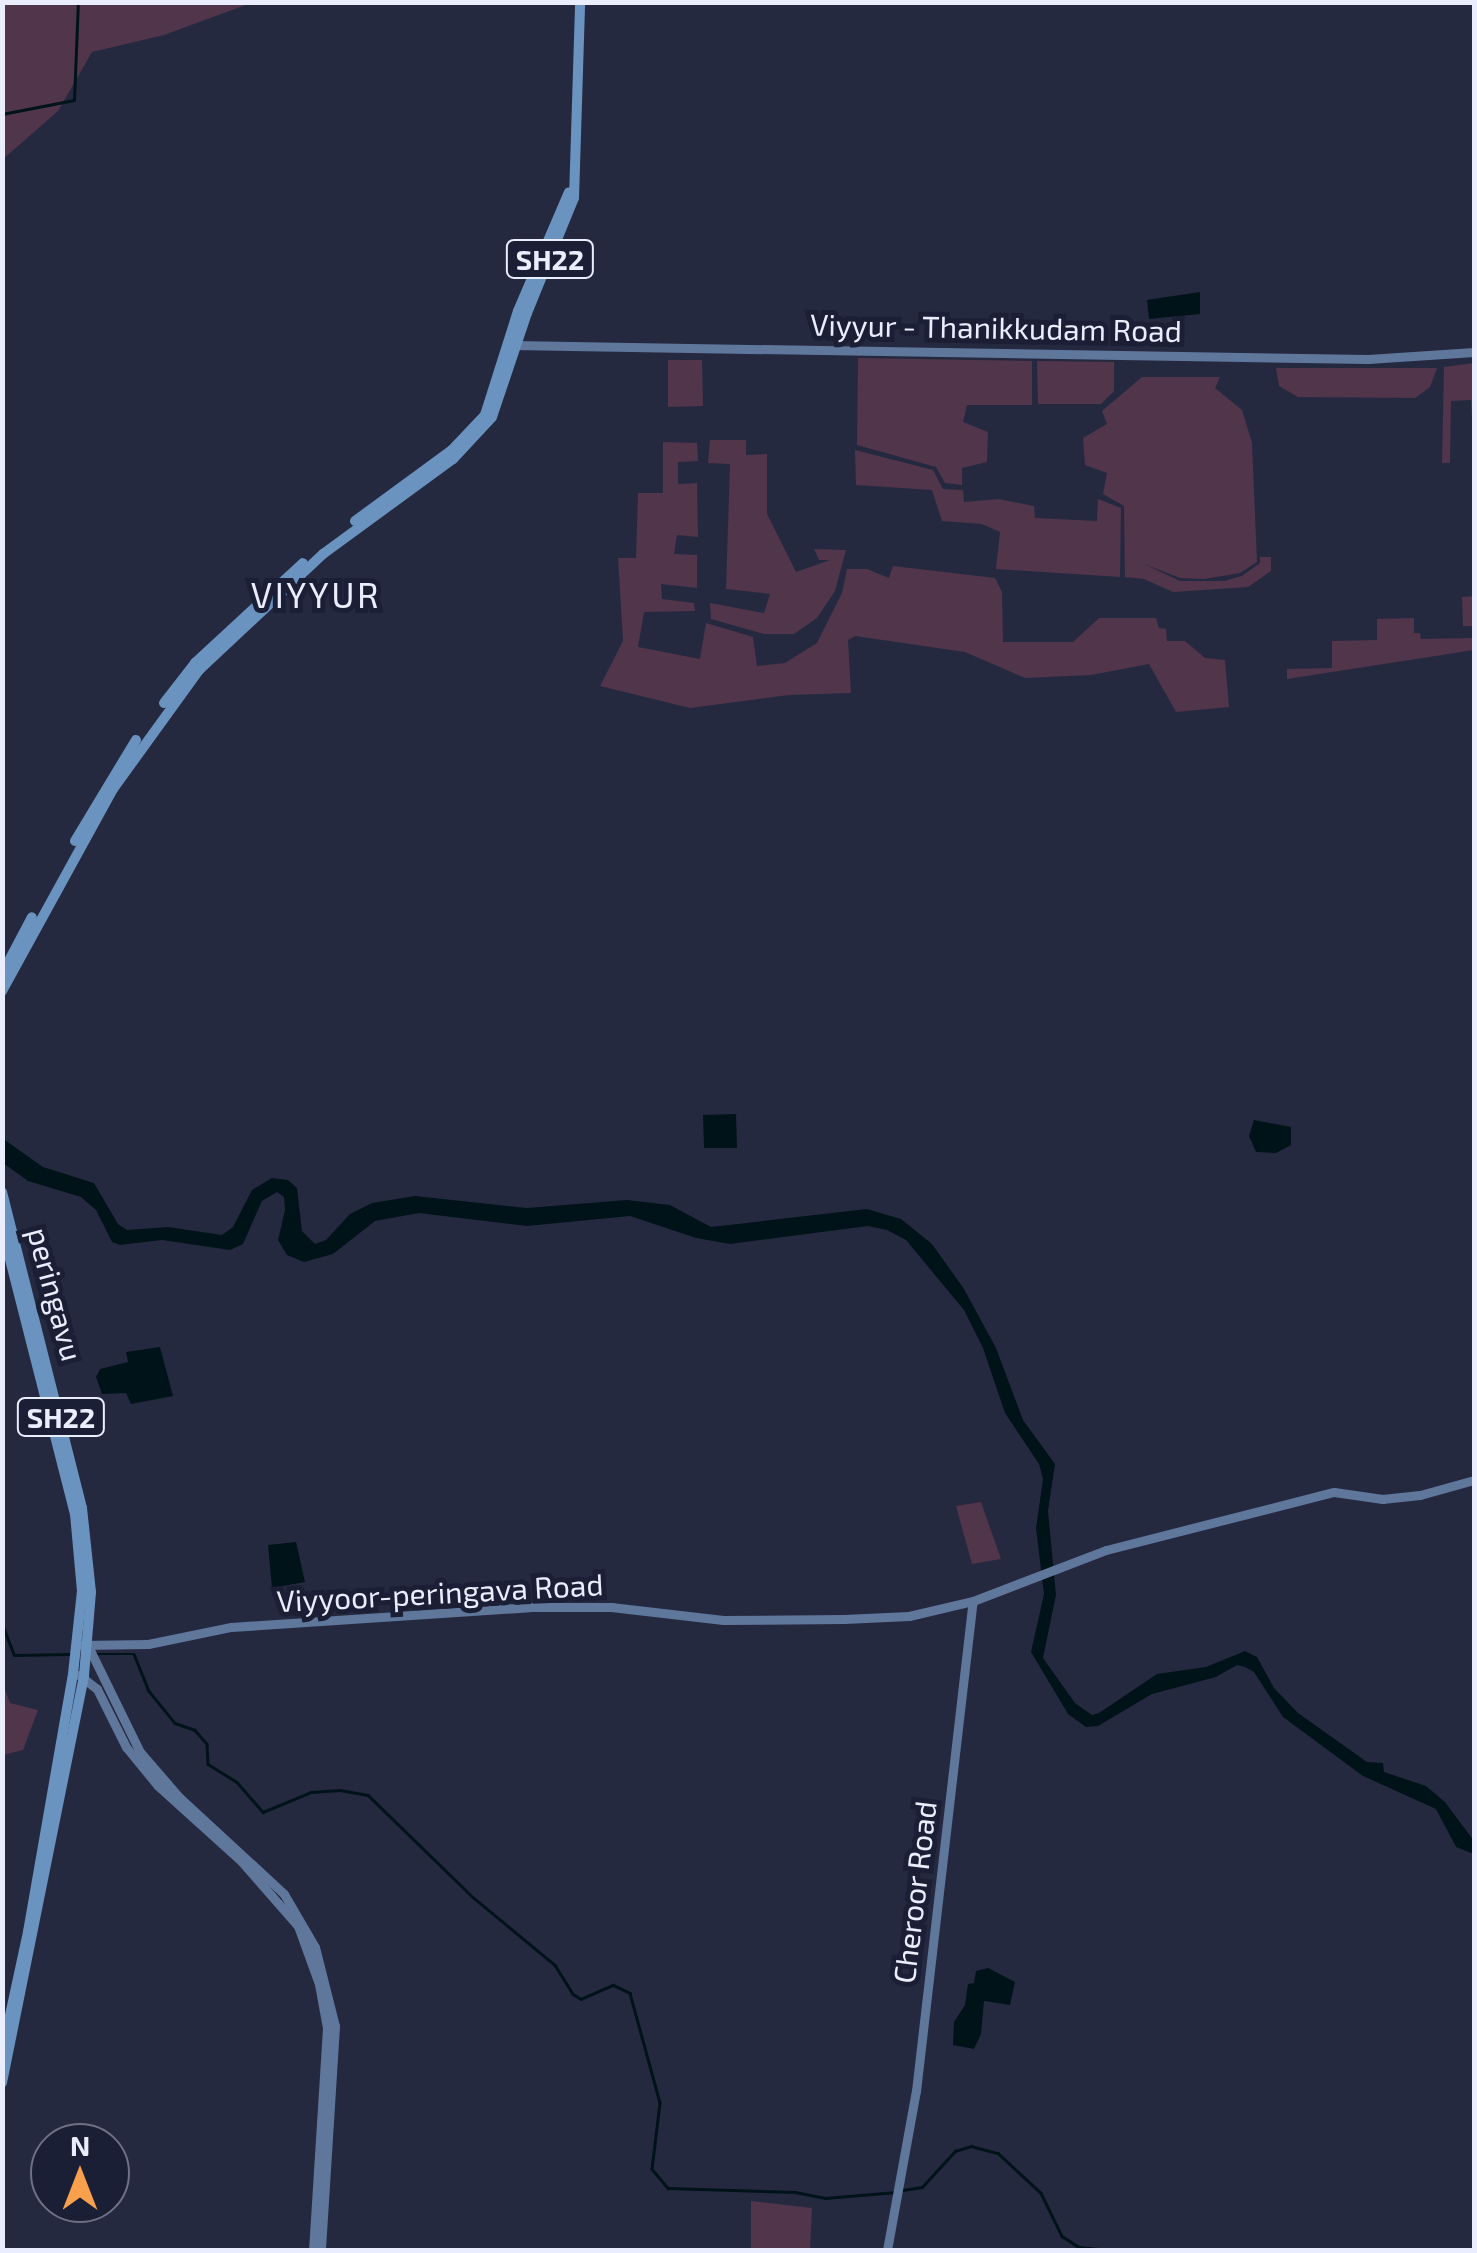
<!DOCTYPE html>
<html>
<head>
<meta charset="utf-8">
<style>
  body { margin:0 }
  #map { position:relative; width:1477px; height:2253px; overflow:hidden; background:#252940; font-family:"Exo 2",sans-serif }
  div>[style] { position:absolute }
  .green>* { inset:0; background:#50354b }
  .water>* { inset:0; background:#001319 }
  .stream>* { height:2.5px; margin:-1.25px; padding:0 1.25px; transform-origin:1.25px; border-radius:1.25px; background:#001319 }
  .secondary>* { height:9px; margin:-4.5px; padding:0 4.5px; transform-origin:4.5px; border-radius:4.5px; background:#60779c }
  .primary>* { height:10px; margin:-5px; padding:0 5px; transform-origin:5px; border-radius:5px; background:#6a93c0 }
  span { translate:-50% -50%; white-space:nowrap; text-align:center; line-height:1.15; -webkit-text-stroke:10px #1b1f35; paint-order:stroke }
  .shield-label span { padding:2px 8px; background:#1b1f35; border:2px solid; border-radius:8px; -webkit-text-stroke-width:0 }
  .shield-label { font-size:28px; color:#eaedfd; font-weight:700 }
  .street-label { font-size:30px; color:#eaedfd }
  .quarter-label { font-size:35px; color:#eaedfd; letter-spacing:2.5px }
  .frame { position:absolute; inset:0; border:5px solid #eaedfd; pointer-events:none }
  .north { position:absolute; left:30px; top:2123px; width:100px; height:100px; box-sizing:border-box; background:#1b1f35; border:2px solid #6e7185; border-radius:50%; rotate:0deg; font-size:28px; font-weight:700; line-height:40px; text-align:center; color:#eaedfd }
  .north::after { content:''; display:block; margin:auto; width:35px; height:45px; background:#f9a04d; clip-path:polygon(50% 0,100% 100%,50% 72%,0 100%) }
</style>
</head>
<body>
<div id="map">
  <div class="green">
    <div style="clip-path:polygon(3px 2px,251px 2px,251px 3px,164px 35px,92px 52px,58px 111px,3px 159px)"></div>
    <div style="clip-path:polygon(858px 358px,1032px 361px,1032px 405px,967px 405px,963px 422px,988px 432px,987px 462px,962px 468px,962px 485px,945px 483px,936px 467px,857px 445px)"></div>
    <div style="clip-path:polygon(668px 360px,702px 360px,703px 406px,668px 407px)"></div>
    <div style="clip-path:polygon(1037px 361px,1114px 362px,1114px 391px,1101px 404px,1038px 404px)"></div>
    <div style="clip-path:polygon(1474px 363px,1474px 463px,1471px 400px,1451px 401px,1450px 463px,1442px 463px,1444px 367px)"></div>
    <div style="clip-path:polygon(1276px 368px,1437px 368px,1430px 387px,1415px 398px,1298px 397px,1279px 386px)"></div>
    <div style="clip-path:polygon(1142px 377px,1220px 377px,1215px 388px,1242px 410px,1252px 443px,1257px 562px,1240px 573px,1204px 579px,1180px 578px,1144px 564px,1180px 581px,1224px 581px,1242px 576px,1260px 563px,1260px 557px,1271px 557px,1271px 571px,1248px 587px,1173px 592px,1144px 579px,1125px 577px,1124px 506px,1103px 494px,1107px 473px,1085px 465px,1083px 438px,1107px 424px,1102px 411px)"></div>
    <div style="clip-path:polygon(710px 440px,746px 440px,746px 455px,767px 454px,767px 514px,796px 572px,830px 560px,819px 560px,814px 549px,846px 550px,835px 591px,817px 618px,794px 634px,764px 634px,711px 619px,710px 603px,764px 613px,770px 594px,726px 589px,730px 464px,708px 463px)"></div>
    <div style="clip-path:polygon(663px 442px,697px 443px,698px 461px,678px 462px,678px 484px,697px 483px,698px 537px,677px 535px,674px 554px,697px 555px,697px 588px,661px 584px,662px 599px,694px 603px,695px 611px,644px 612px,638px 647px,700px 659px,706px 623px,753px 637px,757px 666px,785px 663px,817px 643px,842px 593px,847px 569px,867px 569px,889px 578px,893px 566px,995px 578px,1002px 592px,1003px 642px,1073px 642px,1099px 618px,1156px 618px,1159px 628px,1166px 629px,1167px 641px,1185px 641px,1205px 658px,1225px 660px,1229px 707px,1176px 712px,1149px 664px,1091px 675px,1025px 678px,965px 652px,855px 636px,848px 640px,851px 693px,789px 695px,690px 708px,600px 686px,623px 641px,618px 558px,636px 558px,638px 493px,663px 493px)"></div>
    <div style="clip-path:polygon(855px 450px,933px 470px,943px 489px,963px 490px,964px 502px,998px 499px,1034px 506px,1035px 518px,1097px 521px,1098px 499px,1121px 508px,1120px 577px,996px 569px,1000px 532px,982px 524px,942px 521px,932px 490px,856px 485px)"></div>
    <div style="clip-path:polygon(1474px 596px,1474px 650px,1287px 679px,1287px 669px,1332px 668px,1332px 641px,1377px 640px,1377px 619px,1414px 618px,1414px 633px,1420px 633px,1421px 639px,1472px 638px,1472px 626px,1463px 626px,1462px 597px)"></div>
    <div style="clip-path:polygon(981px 1502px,1001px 1559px,972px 1564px,956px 1506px)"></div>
    <div style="clip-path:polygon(3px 1684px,10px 1703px,38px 1710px,23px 1750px,3px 1755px)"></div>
    <div style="clip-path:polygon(751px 2201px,812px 2208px,810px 2250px,751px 2250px)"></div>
  </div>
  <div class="water">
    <div style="clip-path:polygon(1200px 292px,1200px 314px,1149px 319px,1147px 300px)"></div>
    <div style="clip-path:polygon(736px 1114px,737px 1148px,704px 1148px,703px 1115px)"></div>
    <div style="clip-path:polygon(1254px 1120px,1291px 1127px,1291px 1145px,1276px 1153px,1256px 1152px,1249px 1136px)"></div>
    <div style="clip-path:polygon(2px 1138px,43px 1167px,94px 1183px,118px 1224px,127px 1230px,168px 1227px,222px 1235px,233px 1227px,252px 1190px,272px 1178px,288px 1180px,297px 1188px,302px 1231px,315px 1244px,326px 1240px,350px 1214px,372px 1203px,415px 1196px,527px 1208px,627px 1200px,670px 1205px,711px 1227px,867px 1209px,901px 1219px,932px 1244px,964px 1289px,996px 1348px,1023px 1420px,1055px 1464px,1048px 1511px,1056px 1595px,1043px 1658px,1075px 1703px,1092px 1715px,1099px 1713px,1157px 1674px,1206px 1667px,1245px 1651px,1257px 1657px,1274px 1688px,1298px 1713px,1367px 1762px,1383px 1763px,1384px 1772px,1426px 1786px,1445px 1802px,1474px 1841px,1474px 1854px,1456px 1847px,1436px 1809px,1363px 1776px,1283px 1717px,1254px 1672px,1245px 1667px,1237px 1665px,1216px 1677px,1152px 1694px,1098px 1726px,1086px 1727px,1068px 1714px,1031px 1652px,1044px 1594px,1036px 1528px,1043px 1479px,1039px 1464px,1005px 1413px,983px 1348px,964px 1310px,906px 1240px,887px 1230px,868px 1226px,730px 1244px,696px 1238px,630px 1216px,527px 1226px,419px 1213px,375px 1221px,333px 1254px,304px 1262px,287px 1255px,278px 1240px,285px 1210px,284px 1197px,277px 1192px,262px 1201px,243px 1244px,230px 1250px,162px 1240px,120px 1245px,112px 1242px,96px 1210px,81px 1197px,28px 1181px,3px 1163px)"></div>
    <div style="clip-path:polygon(160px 1347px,173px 1396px,131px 1404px,126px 1393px,102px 1394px,96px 1377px,100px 1369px,128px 1362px,126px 1352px)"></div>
    <div style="clip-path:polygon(296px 1542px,305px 1582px,272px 1588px,268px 1545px)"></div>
    <div style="clip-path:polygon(988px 1968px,1015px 1982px,1010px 2005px,984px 2001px,981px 2034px,974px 2049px,953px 2045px,954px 2022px,965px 2005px,968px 1984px,974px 1983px,976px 1971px)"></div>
  </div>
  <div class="stream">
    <div style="left:2px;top:114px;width:73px;rotate:-11deg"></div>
    <div style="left:74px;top:100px;width:98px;rotate:-87.7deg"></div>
    <div style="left:2px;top:1623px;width:34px;rotate:69deg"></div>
    <div style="left:14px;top:1655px;width:57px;rotate:-1deg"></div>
    <div style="left:94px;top:1654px;width:40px"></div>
    <div style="left:134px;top:1654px;width:40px;rotate:68deg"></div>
    <div style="left:149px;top:1691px;width:41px;rotate:50.9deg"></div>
    <div style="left:175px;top:1723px;width:21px;rotate:19deg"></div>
    <div style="left:195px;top:1730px;width:18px;rotate:49deg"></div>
    <div style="left:207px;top:1744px;width:20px;rotate:87deg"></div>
    <div style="left:208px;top:1764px;width:34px;rotate:32deg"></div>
    <div style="left:237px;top:1782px;width:40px;rotate:49deg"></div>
    <div style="left:263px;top:1812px;width:52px;rotate:-22.6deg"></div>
    <div style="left:311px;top:1792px;width:29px;rotate:-4deg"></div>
    <div style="left:340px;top:1790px;width:28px;rotate:10deg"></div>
    <div style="left:368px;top:1795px;width:148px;rotate:44.2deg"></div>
    <div style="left:474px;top:1898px;width:105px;rotate:39.6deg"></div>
    <div style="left:555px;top:1965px;width:34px;rotate:58deg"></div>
    <div style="left:573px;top:1994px;width:9px;rotate:32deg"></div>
    <div style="left:581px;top:1999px;width:35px;rotate:-24deg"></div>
    <div style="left:613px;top:1985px;width:19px;rotate:25deg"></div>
    <div style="left:630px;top:1993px;width:114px;rotate:74.7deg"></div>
    <div style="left:660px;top:2103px;width:66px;rotate:96.9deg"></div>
    <div style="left:652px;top:2169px;width:25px;rotate:50deg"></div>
    <div style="left:668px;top:2188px;width:127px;rotate:1.8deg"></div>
    <div style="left:795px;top:2192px;width:31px;rotate:11deg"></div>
    <div style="left:825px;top:2198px;width:71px;rotate:-4.8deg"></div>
    <div style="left:903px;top:2190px;width:19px;rotate:-9deg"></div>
    <div style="left:922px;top:2187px;width:49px;rotate:-47.5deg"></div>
    <div style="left:955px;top:2151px;width:17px;rotate:-17deg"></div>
    <div style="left:971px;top:2146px;width:28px;rotate:15deg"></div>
    <div style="left:998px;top:2153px;width:59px;rotate:42.9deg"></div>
    <div style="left:1041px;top:2193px;width:48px;rotate:64deg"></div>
    <div style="left:1062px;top:2236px;width:20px;rotate:33deg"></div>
    <div style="left:1079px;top:2247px;width:29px;rotate:6deg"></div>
  </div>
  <div class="secondary">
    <div style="left:512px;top:345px;width:856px;rotate:0.94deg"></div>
    <div style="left:1368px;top:359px;width:106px;rotate:-3.8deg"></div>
    <div style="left:81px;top:1645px;width:67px;rotate:-0.9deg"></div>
    <div style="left:148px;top:1644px;width:85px;rotate:-11.6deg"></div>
    <div style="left:231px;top:1627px;width:299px;rotate:-3.8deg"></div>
    <div style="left:529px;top:1607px;width:82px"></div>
    <div style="left:611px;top:1607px;width:113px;rotate:6.6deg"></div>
    <div style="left:723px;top:1620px;width:121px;rotate:-0.5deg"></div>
    <div style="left:844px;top:1619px;width:65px;rotate:-2.6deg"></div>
    <div style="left:909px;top:1616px;width:66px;rotate:-13.2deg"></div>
    <div style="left:88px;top:1646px;width:118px;rotate:63.9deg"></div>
    <div style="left:140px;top:1752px;width:60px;rotate:49.1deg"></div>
    <div style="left:179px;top:1797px;width:143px;rotate:42.7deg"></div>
    <div style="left:284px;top:1894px;width:61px;rotate:59.7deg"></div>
    <div style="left:315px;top:1947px;width:81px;rotate:75.8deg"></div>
    <div style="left:335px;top:2026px;width:224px;rotate:93.6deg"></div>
    <div style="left:79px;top:1675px;width:23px;rotate:38deg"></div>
    <div style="left:97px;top:1689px;width:65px;rotate:63.4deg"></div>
    <div style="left:126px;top:1747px;width:50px;rotate:50.6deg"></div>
    <div style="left:158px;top:1786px;width:113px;rotate:42.1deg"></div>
    <div style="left:242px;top:1862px;width:85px;rotate:48.8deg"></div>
    <div style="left:298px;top:1926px;width:62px;rotate:70.1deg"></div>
    <div style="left:319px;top:1984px;width:45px;rotate:79.7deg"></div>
    <div style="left:327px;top:2028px;width:222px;rotate:93.6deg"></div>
    <div style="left:887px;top:2250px;width:162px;rotate:-79.7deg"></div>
    <div style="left:916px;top:2091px;width:493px;rotate:-83.4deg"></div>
    <div style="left:973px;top:1601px;width:142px;rotate:-21deg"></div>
    <div style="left:1106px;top:1550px;width:235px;rotate:-14.3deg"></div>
    <div style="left:1334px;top:1492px;width:49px;rotate:8.3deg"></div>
    <div style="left:1382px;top:1499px;width:38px;rotate:-6deg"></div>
    <div style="left:1420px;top:1495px;width:56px;rotate:-15.5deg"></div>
  </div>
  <div class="primary">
    <div style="left:355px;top:521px;width:120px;rotate:-36.2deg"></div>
    <div style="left:452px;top:450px;width:48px;rotate:-46.7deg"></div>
    <div style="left:485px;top:415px;width:109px;rotate:-72.4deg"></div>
    <div style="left:518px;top:311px;width:129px;rotate:-66.8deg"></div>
    <div style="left:164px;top:703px;width:51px;rotate:-52.2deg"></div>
    <div style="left:195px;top:663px;width:147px;rotate:-42.8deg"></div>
    <div style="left:75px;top:841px;width:118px;rotate:-58.9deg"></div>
    <div style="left:2px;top:974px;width:64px;rotate:-62.2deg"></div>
    <div style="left:2px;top:991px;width:230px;rotate:-61.2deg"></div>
    <div style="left:113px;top:789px;width:147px;rotate:-54.1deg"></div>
    <div style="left:199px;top:670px;width:170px;rotate:-43.1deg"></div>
    <div style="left:323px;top:554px;width:161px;rotate:-36.2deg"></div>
    <div style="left:453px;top:459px;width:57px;rotate:-47.1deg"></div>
    <div style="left:492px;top:417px;width:110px;rotate:-71.4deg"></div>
    <div style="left:527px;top:313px;width:124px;rotate:-67.8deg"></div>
    <div style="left:574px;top:198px;width:196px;rotate:-88.2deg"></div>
    <div style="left:2px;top:1192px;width:326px;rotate:75.8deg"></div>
    <div style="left:82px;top:1508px;width:84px;rotate:83.9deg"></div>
    <div style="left:91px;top:1592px;width:84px;rotate:94.8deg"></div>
    <div style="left:84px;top:1676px;width:415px;rotate:101.4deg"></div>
    <div style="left:2px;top:1228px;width:295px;rotate:75.7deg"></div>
    <div style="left:75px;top:1514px;width:77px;rotate:84.8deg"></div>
    <div style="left:82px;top:1591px;width:83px;rotate:96.2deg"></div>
    <div style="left:73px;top:1674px;width:262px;rotate:99.9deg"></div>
    <div style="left:28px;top:1932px;width:123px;rotate:102.2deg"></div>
  </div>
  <div class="shield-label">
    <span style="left:550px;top:259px">SH22</span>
    <span style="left:61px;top:1417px">SH22</span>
  </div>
  <div class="street-label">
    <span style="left:996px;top:327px;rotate:1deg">Viyyur - Thanikkudam Road</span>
    <span style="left:56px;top:1294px;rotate:75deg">peringavu</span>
    <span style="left:440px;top:1592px;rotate:-3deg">Viyyoor-peringava Road</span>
    <span style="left:914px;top:1892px;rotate:-83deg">Cheroor Road</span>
  </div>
  <div class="quarter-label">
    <span style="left:316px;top:594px">VIYYUR</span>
  </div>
  <div class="frame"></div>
  <div class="north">N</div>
</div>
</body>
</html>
